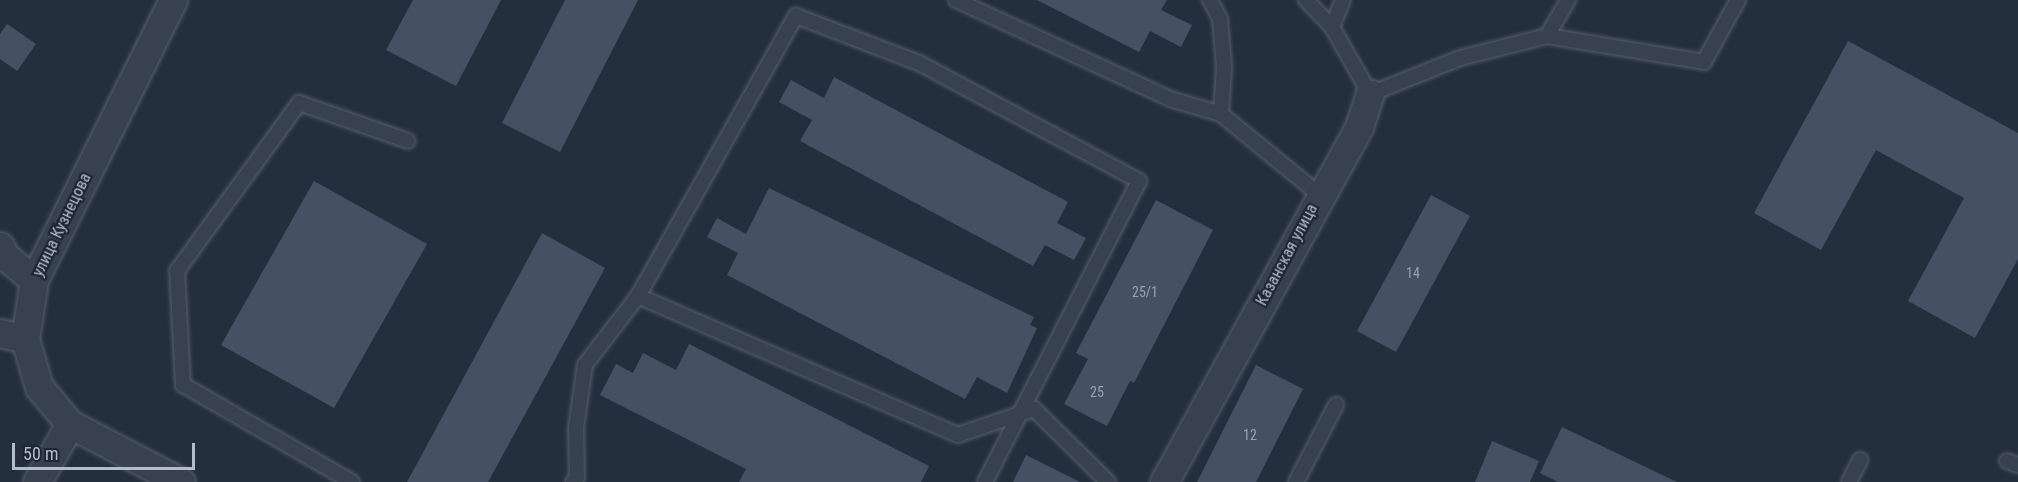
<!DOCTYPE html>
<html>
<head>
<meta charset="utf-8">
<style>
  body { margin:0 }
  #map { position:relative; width:2018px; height:482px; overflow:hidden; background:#242f3e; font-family:"Roboto Condensed",sans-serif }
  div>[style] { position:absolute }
  .building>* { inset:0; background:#455162 }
  .roads { filter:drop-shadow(0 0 2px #565f6c) drop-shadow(0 0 2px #565f6c) }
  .lane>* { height:14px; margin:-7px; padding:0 7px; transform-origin:7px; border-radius:7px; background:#38414e }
  .street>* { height:27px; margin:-13.5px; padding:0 13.5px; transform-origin:13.5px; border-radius:13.5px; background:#38414e }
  span { translate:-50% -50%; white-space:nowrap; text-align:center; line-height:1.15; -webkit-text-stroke:4.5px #1d2633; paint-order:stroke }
  .number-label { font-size:14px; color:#98a1af }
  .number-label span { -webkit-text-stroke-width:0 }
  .street-label { font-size:16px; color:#b4bcc9 }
  .scale { position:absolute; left:12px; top:443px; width:183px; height:27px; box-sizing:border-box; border:3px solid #b4bcc9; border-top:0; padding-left:8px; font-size:18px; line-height:21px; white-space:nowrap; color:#b4bcc9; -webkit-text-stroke:4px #1d2633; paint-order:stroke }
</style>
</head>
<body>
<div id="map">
  <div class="building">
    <div style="clip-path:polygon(413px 0,501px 0,456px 86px,386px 50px)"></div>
    <div style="clip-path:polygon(565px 0,638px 0,560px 152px,502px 123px)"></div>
    <div style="clip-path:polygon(1037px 0,1167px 0,1161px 10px,1192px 25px,1181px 47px,1150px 31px,1139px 52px)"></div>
    <div style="clip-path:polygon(7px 24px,36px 44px,17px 71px,0 59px,0 34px)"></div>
    <div style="clip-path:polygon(1848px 41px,2018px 133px,2018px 259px,1975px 338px,1908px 301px,1964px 198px,1876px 150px,1821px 250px,1754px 213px)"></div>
    <div style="clip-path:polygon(834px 77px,1068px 202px,1057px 223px,1086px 238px,1074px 260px,1045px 245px,1033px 266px,800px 141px,812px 120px,779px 102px,791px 80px,824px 98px)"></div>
    <div style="clip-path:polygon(314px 181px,427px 244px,334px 408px,221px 345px)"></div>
    <div style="clip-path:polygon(769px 188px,1034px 317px,1030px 325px,1037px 328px,1007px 393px,977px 377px,965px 399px,727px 275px,738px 253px,707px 237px,717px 218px,746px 234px)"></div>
    <div style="clip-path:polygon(1431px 195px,1470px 216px,1396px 352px,1357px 331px)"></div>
    <div style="clip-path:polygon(1156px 200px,1213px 230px,1134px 383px,1130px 381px,1107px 426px,1064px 404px,1088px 359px,1076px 353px)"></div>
    <div style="clip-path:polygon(542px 233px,605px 268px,488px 482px,407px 482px)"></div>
    <div style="clip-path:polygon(689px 344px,929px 466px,921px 482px,739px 482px,746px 469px,600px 395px,616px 364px,633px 373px,643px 353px,676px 370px)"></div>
    <div style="clip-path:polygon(1256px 365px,1303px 389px,1256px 482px,1197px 482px)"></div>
    <div style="clip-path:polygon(1562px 427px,1677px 482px,1558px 482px,1540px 473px)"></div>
    <div style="clip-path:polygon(1492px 441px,1539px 461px,1530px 482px,1475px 482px)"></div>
    <div style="clip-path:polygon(1026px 455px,1080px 482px,1013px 482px)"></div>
  </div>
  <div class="roads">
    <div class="lane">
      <div style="left:956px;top:0;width:236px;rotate:24.8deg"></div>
      <div style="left:1170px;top:99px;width:53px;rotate:16.4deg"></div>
      <div style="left:1221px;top:114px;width:128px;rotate:39.3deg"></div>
      <div style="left:1210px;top:0;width:21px;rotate:62deg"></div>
      <div style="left:1220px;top:19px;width:48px;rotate:85.2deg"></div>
      <div style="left:1224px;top:67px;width:47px;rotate:93.7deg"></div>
      <div style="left:1306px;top:0;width:37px;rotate:46deg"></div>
      <div style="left:1332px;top:27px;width:77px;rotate:60.4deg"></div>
      <div style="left:1370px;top:94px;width:97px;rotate:-21.8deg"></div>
      <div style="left:1460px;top:58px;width:90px;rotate:-14.2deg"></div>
      <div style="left:1547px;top:36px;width:159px;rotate:9.4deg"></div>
      <div style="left:1704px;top:62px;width:71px;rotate:-61.3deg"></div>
      <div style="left:1332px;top:27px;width:29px;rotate:-68deg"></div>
      <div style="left:1547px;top:36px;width:42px;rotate:-59.7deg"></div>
      <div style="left:638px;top:296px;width:322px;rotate:-60.6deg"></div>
      <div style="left:796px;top:16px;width:132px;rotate:20.9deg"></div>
      <div style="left:919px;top:63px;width:250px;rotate:28.2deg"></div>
      <div style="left:1139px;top:181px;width:338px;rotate:117.1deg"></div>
      <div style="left:2007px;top:461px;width:12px;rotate:20deg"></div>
      <div style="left:352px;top:482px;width:195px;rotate:-150.1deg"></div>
      <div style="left:183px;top:385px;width:114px;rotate:-93deg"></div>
      <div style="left:177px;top:271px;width:208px;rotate:-54deg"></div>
      <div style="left:299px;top:103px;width:115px;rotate:19.2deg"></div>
      <div style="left:573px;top:482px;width:6px;rotate:-45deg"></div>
      <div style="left:577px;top:478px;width:50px;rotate:-91.1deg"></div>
      <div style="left:576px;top:428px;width:64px;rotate:-81.9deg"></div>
      <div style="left:585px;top:365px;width:87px;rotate:-52.5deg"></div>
      <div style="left:638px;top:296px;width:349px;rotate:23.5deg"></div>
      <div style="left:958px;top:435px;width:80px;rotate:-18.9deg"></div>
      <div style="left:1034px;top:409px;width:104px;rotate:44.6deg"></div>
      <div style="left:1296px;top:482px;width:87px;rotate:-62.5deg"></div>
      <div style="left:1849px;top:482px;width:25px;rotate:-63deg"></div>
    </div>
    <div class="street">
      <div style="left:0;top:246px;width:11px;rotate:63deg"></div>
      <div style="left:5px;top:256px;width:38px;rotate:40deg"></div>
      <div style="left:0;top:333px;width:26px;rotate:13deg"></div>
      <div style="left:70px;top:424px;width:125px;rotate:27.6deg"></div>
      <div style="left:37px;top:482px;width:67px;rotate:-60.4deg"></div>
      <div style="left:70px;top:424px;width:48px;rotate:-130deg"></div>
      <div style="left:39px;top:387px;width:50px;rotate:-106.3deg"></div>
      <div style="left:25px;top:339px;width:60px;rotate:-81.3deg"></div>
      <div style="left:34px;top:280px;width:313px;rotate:-63.6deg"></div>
      <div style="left:1164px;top:482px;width:405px;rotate:-61.2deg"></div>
      <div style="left:1359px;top:127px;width:35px;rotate:-72deg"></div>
    </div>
  </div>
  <div class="number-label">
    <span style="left:1413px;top:273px">14</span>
    <span style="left:1145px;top:292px">25/1</span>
    <span style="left:1097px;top:392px">25</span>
    <span style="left:1250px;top:435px">12</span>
  </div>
  <div class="street-label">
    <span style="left:62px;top:225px;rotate:-64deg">улица Кузнецова</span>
    <span style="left:1287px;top:255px;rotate:-62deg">Казанская улица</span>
  </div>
  <div class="scale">50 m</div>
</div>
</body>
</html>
